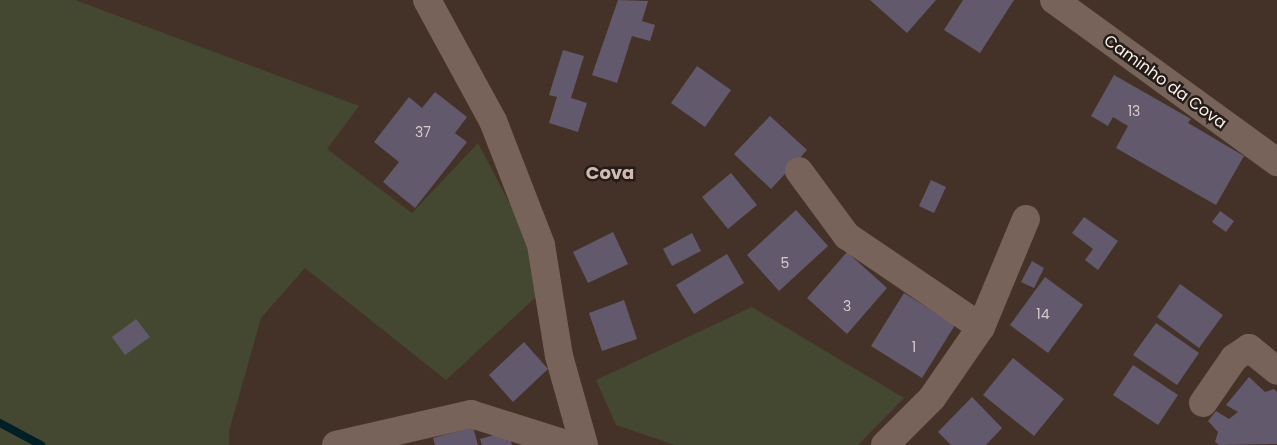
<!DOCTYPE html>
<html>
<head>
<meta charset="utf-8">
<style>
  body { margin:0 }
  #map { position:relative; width:1277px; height:445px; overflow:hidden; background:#443229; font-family:Poppins,sans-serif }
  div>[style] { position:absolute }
  .green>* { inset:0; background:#444830 }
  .stream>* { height:8px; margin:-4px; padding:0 4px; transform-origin:4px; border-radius:4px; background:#001f26 }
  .building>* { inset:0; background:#625a6c }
  .minor>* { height:28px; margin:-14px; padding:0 14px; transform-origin:14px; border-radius:14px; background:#776359 }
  span { translate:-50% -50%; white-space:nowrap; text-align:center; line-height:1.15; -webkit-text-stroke:5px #241c18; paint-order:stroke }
  .number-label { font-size:14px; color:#d5caca }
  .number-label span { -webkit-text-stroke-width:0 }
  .street-label { font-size:16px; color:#fbefea }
  .neighbourhood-label { font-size:18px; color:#d1baaf; font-weight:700 }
</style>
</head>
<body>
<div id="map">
  <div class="green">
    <div style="clip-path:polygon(0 0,75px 0,359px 106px,327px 149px,412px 213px,478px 143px,529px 241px,537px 296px,446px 380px,305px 268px,261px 318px,229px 431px,229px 445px,0 445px)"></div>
    <div style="clip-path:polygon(752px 307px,904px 398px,858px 445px,675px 445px,616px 425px,596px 380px)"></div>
  </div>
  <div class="stream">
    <div style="left:0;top:423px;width:47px;rotate:28.2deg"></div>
  </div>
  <div class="building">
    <div style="clip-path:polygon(618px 0,648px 1px,642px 21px,655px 25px,650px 41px,632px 36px,617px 83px,592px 75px)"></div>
    <div style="clip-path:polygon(870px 0,936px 0,907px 33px)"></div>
    <div style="clip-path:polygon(963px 0,1014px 0,980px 53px,944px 30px)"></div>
    <div style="clip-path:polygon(563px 50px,584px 56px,571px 98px,587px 103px,578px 132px,549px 123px,557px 97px,549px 95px)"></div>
    <div style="clip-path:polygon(697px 66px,731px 90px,705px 127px,671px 103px)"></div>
    <div style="clip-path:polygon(1114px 75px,1191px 119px,1188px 123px,1244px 156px,1216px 205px,1116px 148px,1128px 126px,1113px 117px,1108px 126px,1091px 116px)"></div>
    <div style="clip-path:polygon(435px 92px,467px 117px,455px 133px,467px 142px,415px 208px,383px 182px,399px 162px,374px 142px,409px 97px,422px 108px)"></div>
    <div style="clip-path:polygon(770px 116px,807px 150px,771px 189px,734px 154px)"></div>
    <div style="clip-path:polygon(731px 173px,757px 205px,728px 229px,702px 197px)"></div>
    <div style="clip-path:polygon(931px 180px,946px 187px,934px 213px,919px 206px)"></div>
    <div style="clip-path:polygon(796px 210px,828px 246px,779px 291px,747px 255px)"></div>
    <div style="clip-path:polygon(1220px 211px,1234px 221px,1226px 232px,1212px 222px)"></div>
    <div style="clip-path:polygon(1084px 217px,1118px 241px,1098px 270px,1085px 260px,1093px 249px,1072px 233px)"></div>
    <div style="clip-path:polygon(613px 232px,628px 264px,588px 283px,573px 252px)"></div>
    <div style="clip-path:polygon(692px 233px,701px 251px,672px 266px,663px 249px)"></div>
    <div style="clip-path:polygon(847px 252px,887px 288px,847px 334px,807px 298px)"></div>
    <div style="clip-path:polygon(727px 254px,744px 283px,694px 314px,676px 285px)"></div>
    <div style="clip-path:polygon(1032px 261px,1044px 268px,1034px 288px,1021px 282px)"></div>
    <div style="clip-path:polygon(1045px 277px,1083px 305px,1048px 353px,1010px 325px)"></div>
    <div style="clip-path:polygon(1180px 284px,1223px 315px,1199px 348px,1157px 317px)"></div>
    <div style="clip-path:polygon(904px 293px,955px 325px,922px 378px,871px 346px)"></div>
    <div style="clip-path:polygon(624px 300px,637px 339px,602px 351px,589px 313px)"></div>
    <div style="clip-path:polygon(136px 319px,150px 337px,125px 355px,112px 337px)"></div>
    <div style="clip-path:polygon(1156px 323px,1199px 353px,1177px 385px,1133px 355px)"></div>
    <div style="clip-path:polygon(524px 342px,548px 369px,513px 402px,489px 375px)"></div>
    <div style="clip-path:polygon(1013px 358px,1064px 399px,1034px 436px,983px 395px)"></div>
    <div style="clip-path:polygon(1133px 365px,1178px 395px,1158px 425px,1113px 395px)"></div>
    <div style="clip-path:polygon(1249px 377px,1265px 392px,1274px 389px,1277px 392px,1277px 444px,1219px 445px,1215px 442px,1218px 432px,1208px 421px,1216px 411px,1229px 419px,1238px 412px,1226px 405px)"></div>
    <div style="clip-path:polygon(972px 397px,1002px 428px,986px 445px,951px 445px,938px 432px)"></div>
    <div style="clip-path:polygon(473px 427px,478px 445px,435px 445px,433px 438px)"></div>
    <div style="clip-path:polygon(508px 431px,512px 445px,482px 445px,480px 439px)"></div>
  </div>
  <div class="minor">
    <div style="left:427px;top:0;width:138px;rotate:61.4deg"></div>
    <div style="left:493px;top:121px;width:133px;rotate:68.8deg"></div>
    <div style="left:541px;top:245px;width:112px;rotate:80.8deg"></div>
    <div style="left:559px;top:356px;width:92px;rotate:74.3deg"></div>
    <div style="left:1054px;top:0;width:276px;rotate:36deg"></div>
    <div style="left:799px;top:171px;width:81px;rotate:53.6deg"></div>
    <div style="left:847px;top:236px;width:162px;rotate:34.2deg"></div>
    <div style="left:1203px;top:403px;width:55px;rotate:-55.4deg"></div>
    <div style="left:1234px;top:358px;width:18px;rotate:-34deg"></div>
    <div style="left:1249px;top:348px;width:36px;rotate:39deg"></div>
    <div style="left:336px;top:445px;width:139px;rotate:-12.9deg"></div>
    <div style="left:471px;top:414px;width:103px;rotate:17.6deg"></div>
    <div style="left:885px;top:445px;width:66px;rotate:-45deg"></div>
    <div style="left:932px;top:398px;width:86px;rotate:-55.4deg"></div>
    <div style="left:981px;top:327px;width:117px;rotate:-67.4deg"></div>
  </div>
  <div class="number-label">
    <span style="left:1134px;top:111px">13</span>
    <span style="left:423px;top:132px">37</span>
    <span style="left:785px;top:263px">5</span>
    <span style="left:847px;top:306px">3</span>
    <span style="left:1043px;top:314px">14</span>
    <span style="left:914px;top:347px">1</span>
  </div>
  <div class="street-label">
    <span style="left:1165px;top:82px;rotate:36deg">Caminho da Cova</span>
  </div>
  <div class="neighbourhood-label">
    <span style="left:610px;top:173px">Cova</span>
  </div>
</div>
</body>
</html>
